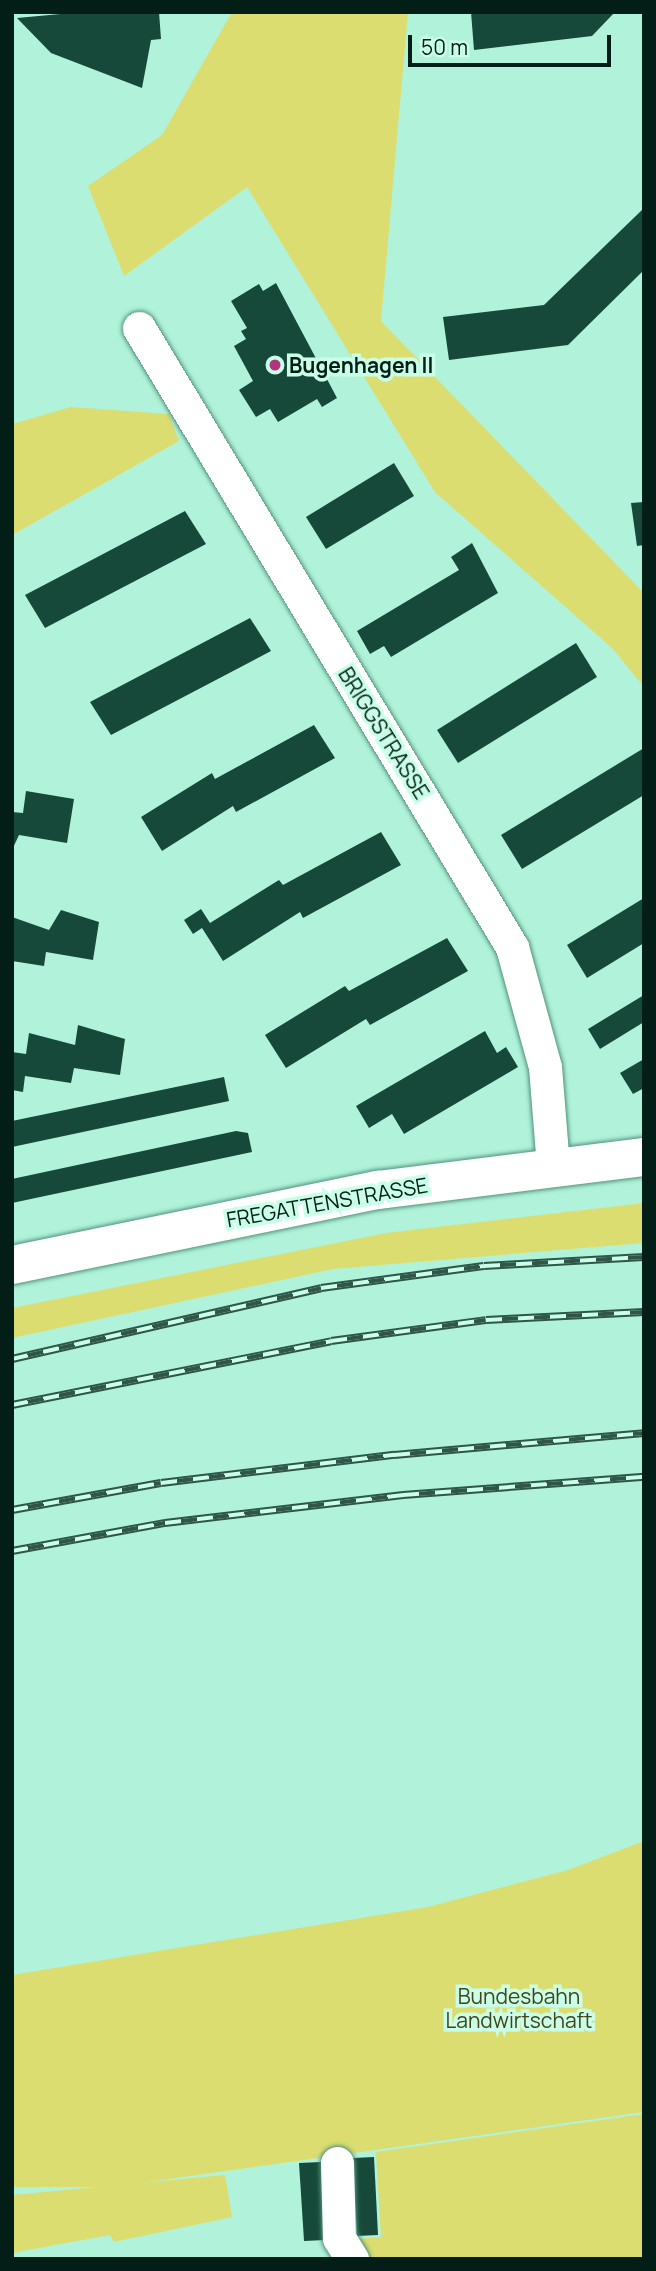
<!DOCTYPE html>
<html>
<head>
<meta charset="utf-8">
<style>
  body { margin:0 }
  #map { position:relative; width:656px; height:2271px; overflow:hidden; background:#b0f3da; font-family:Manrope,sans-serif }
  div>[style] { position:absolute }
  .green>* { inset:0; background:#dbdd71 }
  .building>* { inset:0; background:#164939 }
  .roads { filter:drop-shadow(0 0 2px #51927b) drop-shadow(0 0 2px #51927b) }
  .minor>* { height:33px; margin:-16.5px; padding:0 16.5px; transform-origin:16.5px; border-radius:16.5px; background:#fff }
  .tertiary>* { height:38px; margin:-19px; padding:0 19px; transform-origin:19px; border-radius:19px; background:#fff }
  .rail>* { height:8px; margin-top:-4px; transform-origin:0; background:repeating-linear-gradient(90deg,#c9fee9 0 16px,#30564a 0 32px); box-sizing:border-box; border-block:2px solid #30564a }
  .dots>* { width:19px; height:19px; translate:-50% -50%; box-sizing:border-box; border:4px solid #c9fee9; border-radius:50% }
  span { translate:-50% -50%; white-space:nowrap; text-align:center; line-height:1.15; -webkit-text-stroke:7px #c9fee9; paint-order:stroke }
  .poi-label { font-size:21px; color:#031e16; font-weight:700 }
  .left { translate:0 -50%; text-align:left }
  .street-label { font-size:21px; color:#031e16 }
  .park-label { font-size:21px; color:#444417 }
  .frame { position:absolute; inset:0; border:14px solid #031e16; pointer-events:none }
  .scale { position:absolute; left:408px; top:35px; width:203px; height:32px; box-sizing:border-box; border:4px solid #031e16; border-top:0; padding-left:9px; font-size:21px; line-height:24px; white-space:nowrap; color:#031e16; -webkit-text-stroke:5px #c9fee9; paint-order:stroke }
</style>
</head>
<body>
<div id="map">
  <div class="green">
    <div style="clip-path:polygon(232px 12px,408px 12px,381px 321px,644px 593px,644px 687px,612px 648px,435px 492px,247px 187px,124px 276px,88px 186px,162px 135px)"></div>
    <div style="clip-path:polygon(71px 407px,169px 414px,179px 441px,12px 535px,12px 424px)"></div>
    <div style="clip-path:polygon(644px 1203px,644px 1243px,333px 1269px,12px 1338px,12px 1308px,386px 1233px)"></div>
    <div style="clip-path:polygon(644px 1841px,644px 2112px,113px 2187px,12px 2187px,12px 1975px,428px 1907px,568px 1870px)"></div>
    <div style="clip-path:polygon(644px 2114px,644px 2259px,366px 2259px,357px 2239px,381px 2237px,376px 2152px)"></div>
    <div style="clip-path:polygon(225px 2175px,232px 2217px,114px 2242px,110px 2235px,12px 2253px,12px 2195px)"></div>
  </div>
  <div class="building">
    <div style="clip-path:polygon(82px 12px,159px 12px,161px 39px,151px 40px,142px 88px,51px 53px,17px 18px)"></div>
    <div style="clip-path:polygon(471px 12px,615px 12px,592px 36px,474px 50px)"></div>
    <div style="clip-path:polygon(644px 208px,644px 270px,568px 345px,449px 360px,443px 317px,544px 305px)"></div>
    <div style="clip-path:polygon(276px 283px,337px 398px,322px 407px,317px 399px,278px 422px,270px 409px,256px 417px,239px 390px,253px 381px,234px 346px,246px 339px,241px 331px,247px 328px,231px 301px,259px 284px,263px 291px)"></div>
    <div style="clip-path:polygon(394px 463px,414px 496px,326px 549px,306px 517px)"></div>
    <div style="clip-path:polygon(644px 502px,644px 545px,637px 546px,631px 503px)"></div>
    <div style="clip-path:polygon(185px 511px,206px 544px,45px 628px,25px 595px)"></div>
    <div style="clip-path:polygon(472px 543px,498px 593px,391px 657px,384px 646px,370px 654px,357px 631px,459px 570px,451px 557px)"></div>
    <div style="clip-path:polygon(250px 618px,271px 651px,111px 735px,90px 702px)"></div>
    <div style="clip-path:polygon(576px 643px,597px 677px,458px 763px,437px 730px)"></div>
    <div style="clip-path:polygon(314px 725px,335px 758px,236px 812px,233px 806px,162px 851px,141px 817px,212px 773px,215px 779px)"></div>
    <div style="clip-path:polygon(644px 748px,644px 795px,522px 869px,501px 835px)"></div>
    <div style="clip-path:polygon(26px 791px,74px 799px,67px 843px,19px 835px,12px 850px,12px 812px,23px 813px)"></div>
    <div style="clip-path:polygon(381px 832px,401px 865px,303px 918px,300px 912px,223px 961px,202px 928px,193px 934px,184px 920px,201px 909px,210px 923px,279px 880px,283px 885px)"></div>
    <div style="clip-path:polygon(644px 898px,644px 943px,587px 978px,567px 945px)"></div>
    <div style="clip-path:polygon(61px 910px,99px 922px,93px 960px,46px 952px,44px 966px,12px 961px,12px 917px,49px 930px)"></div>
    <div style="clip-path:polygon(447px 938px,468px 971px,370px 1025px,366px 1019px,286px 1068px,265px 1035px,345px 986px,349px 991px)"></div>
    <div style="clip-path:polygon(644px 995px,644px 1022px,600px 1049px,588px 1029px)"></div>
    <div style="clip-path:polygon(78px 1025px,125px 1039px,120px 1075px,74px 1068px,71px 1083px,25px 1076px,23px 1092px,12px 1090px,12px 1052px,26px 1054px,29px 1033px,75px 1045px)"></div>
    <div style="clip-path:polygon(485px 1031px,497px 1053px,506px 1047px,518px 1067px,404px 1134px,392px 1114px,369px 1128px,356px 1106px)"></div>
    <div style="clip-path:polygon(644px 1059px,644px 1088px,633px 1094px,620px 1073px)"></div>
    <div style="clip-path:polygon(224px 1077px,229px 1101px,12px 1147px,12px 1121px)"></div>
    <div style="clip-path:polygon(236px 1131px,248px 1133px,252px 1152px,12px 1203px,12px 1179px)"></div>
    <div style="clip-path:polygon(374px 2157px,378px 2235px,357px 2236px,353px 2158px)"></div>
    <div style="clip-path:polygon(321px 2162px,325px 2240px,304px 2241px,299px 2163px)"></div>
  </div>
  <div class="roads">
    <div class="minor">
      <div style="left:139px;top:328px;width:723px;rotate:58.93deg"></div>
      <div style="left:512px;top:947px;width:124px;rotate:74.6deg"></div>
      <div style="left:545px;top:1067px;width:99px;rotate:85.4deg"></div>
      <div style="left:337px;top:2163px;width:75px;rotate:88.5deg"></div>
      <div style="left:339px;top:2238px;width:25px;rotate:58deg"></div>
    </div>
    <div class="tertiary">
      <div style="left:12px;top:1265px;width:374px;rotate:-11.6deg"></div>
      <div style="left:378px;top:1190px;width:268px;rotate:-7.1deg"></div>
    </div>
  </div>
  <div class="rail">
    <div style="left:12px;top:1359px;width:317px;rotate:-12.9deg"></div>
    <div style="left:321px;top:1288px;width:164px;rotate:-7.7deg"></div>
    <div style="left:484px;top:1266px;width:160px;rotate:-3.2deg"></div>
    <div style="left:12px;top:1405px;width:325px;rotate:-11.3deg"></div>
    <div style="left:331px;top:1341px;width:156px;rotate:-7.7deg"></div>
    <div style="left:486px;top:1320px;width:158px;rotate:-2.9deg"></div>
    <div style="left:12px;top:1510px;width:151px;rotate:-10.3deg"></div>
    <div style="left:161px;top:1483px;width:235px;rotate:-6.9deg"></div>
    <div style="left:394px;top:1455px;width:251px;rotate:-5deg"></div>
    <div style="left:12px;top:1551px;width:156px;rotate:-10.4deg"></div>
    <div style="left:165px;top:1523px;width:240px;rotate:-6.7deg"></div>
    <div style="left:403px;top:1495px;width:242px;rotate:-4.3deg"></div>
  </div>
  <div class="dots">
    <div style="left:275px;top:365px;background:#b4337d"></div>
  </div>
  <div class="poi-label">
    <span class="left" style="left:289px;top:365px">Bugenhagen II</span>
  </div>
  <div class="street-label">
    <span style="left:384px;top:733px;rotate:58deg">BRIGGSTRASSE</span>
    <span style="left:327px;top:1202px;rotate:-10deg">FREGATTENSTRASSE</span>
  </div>
  <div class="park-label">
    <span style="left:519px;top:2008px">Bundesbahn<br>Landwirtschaft</span>
  </div>
  <div class="frame"></div>
  <div class="scale">50 m</div>
</div>
</body>
</html>
